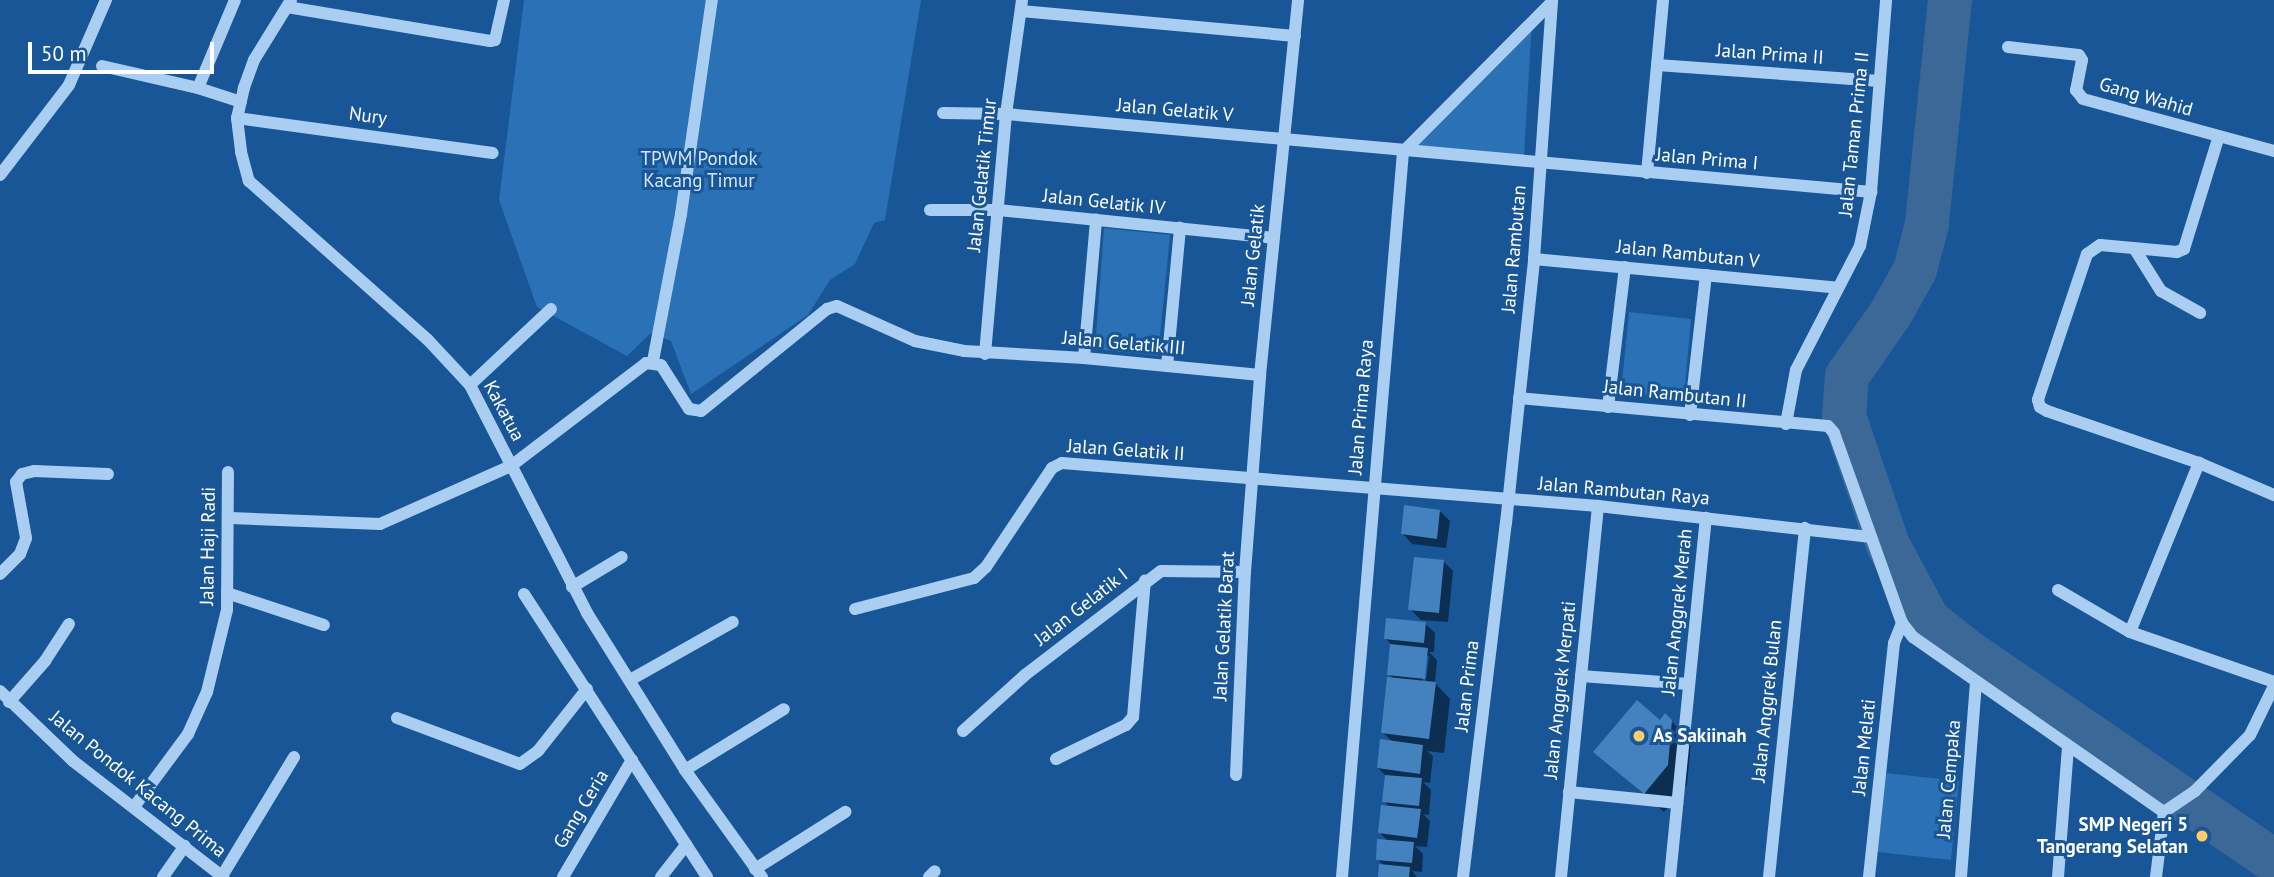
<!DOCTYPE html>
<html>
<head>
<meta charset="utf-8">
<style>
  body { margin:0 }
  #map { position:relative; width:2274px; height:877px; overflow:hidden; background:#185697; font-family:"PT Sans",sans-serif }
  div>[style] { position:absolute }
  .green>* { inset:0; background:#2b71b5 }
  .shadow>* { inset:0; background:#0007 }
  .river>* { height:44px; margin:-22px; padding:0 22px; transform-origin:22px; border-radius:22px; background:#3b6896 }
  .building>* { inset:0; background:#4482bf }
  .minor>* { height:12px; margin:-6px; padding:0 6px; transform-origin:6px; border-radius:6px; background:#aacef1 }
  .dots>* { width:19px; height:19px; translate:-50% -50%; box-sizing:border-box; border:4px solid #185697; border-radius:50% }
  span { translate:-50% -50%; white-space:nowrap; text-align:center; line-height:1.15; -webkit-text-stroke:6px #185697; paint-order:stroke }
  .street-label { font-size:19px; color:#fff }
  .park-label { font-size:19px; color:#d2e7fc }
  .poi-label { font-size:19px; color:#fff; font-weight:700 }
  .left { translate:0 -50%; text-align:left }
  .right { translate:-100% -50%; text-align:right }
  .scale { position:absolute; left:28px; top:42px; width:186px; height:32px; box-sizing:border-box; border:4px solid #fff; border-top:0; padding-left:9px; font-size:21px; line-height:24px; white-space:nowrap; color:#fff; -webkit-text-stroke:5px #185697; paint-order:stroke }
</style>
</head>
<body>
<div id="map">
  <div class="green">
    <div style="clip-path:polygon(524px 0,921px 0,885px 220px,874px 223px,855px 264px,830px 280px,808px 315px,691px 394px,671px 341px,651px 333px,627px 356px,537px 307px,499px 200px)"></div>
    <div style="clip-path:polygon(1532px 21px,1524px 155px,1415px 146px)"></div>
    <div style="clip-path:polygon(1104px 228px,1170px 235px,1158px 356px,1095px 349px)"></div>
    <div style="clip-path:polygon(1629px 312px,1691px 319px,1684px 397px,1621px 393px)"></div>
    <div style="clip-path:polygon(1876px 772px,1959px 781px,1951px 860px,1868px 851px)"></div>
  </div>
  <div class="shadow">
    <div style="clip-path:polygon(1440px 511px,1450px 521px,1446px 548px,1412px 544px,1403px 534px)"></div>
    <div style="clip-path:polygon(evenodd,1443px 561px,1453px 571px,1448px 622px,1421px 620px,1435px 633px,1434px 652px,1429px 652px,1437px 660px,1435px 683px,1450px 699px,1444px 753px,1427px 751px,1433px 756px,1430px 783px,1423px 782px,1431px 790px,1429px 815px,1423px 814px,1430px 821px,1427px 847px,1415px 846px,1423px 854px,1422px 872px,1412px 871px,1417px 877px,1379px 877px,1385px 866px,1378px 860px,1389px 842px,1380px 833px,1390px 808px,1384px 801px,1386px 776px,1378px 768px,1393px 742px,1383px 733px,1394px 679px,1389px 674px,1392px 645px,1386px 639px,1424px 623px,1410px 609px,1443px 561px,1425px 656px,1429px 656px,1425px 688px,1422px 687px,1425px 656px)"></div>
    <div style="clip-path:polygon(1671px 721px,1691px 741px,1687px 785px,1664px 812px,1595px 752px,1660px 722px)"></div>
  </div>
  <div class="river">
    <div style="left:1950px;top:0;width:225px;rotate:95.9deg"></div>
    <div style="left:1927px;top:224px;width:48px;rotate:104.6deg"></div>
    <div style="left:1915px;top:270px;width:49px;rotate:119.2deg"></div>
    <div style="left:1891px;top:313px;width:77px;rotate:124.9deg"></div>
    <div style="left:1847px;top:376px;width:40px;rotate:94.3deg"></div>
    <div style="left:1844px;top:416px;width:136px;rotate:71.2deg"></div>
    <div style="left:1888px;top:545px;width:85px;rotate:61.9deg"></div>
    <div style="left:1928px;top:620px;width:50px;rotate:38.5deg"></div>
    <div style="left:1967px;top:651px;width:372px;rotate:34.4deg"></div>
  </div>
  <div class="building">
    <div style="clip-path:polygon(1404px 505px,1440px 510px,1437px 539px,1401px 534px)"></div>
    <div style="clip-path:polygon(1414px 557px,1444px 560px,1439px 613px,1408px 610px)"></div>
    <div style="clip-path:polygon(1386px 618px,1426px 622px,1424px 643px,1384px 639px)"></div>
    <div style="clip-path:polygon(1390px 644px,1428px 648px,1425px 679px,1387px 675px)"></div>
    <div style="clip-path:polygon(1387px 677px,1436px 682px,1429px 739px,1381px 733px)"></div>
    <div style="clip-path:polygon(1637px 700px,1660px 720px,1665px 713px,1672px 720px,1668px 765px,1644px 794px,1593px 752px)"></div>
    <div style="clip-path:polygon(1380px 739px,1423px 745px,1420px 774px,1377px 768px)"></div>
    <div style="clip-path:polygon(1385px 775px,1422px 778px,1419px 806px,1382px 802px)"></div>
    <div style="clip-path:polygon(1381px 805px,1421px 809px,1417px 838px,1378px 833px)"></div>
    <div style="clip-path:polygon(1377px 839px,1414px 842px,1412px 863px,1376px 860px)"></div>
    <div style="clip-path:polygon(1379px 864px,1410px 867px,1409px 877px,1378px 877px)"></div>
  </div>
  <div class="minor">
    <div style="left:291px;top:0;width:70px;rotate:121.7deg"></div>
    <div style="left:254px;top:60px;width:30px;rotate:110deg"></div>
    <div style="left:244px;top:88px;width:31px;rotate:103deg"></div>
    <div style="left:237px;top:118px;width:34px;rotate:83deg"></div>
    <div style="left:241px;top:152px;width:30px;rotate:75deg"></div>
    <div style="left:249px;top:181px;width:239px;rotate:41.6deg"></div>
    <div style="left:428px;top:340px;width:62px;rotate:47deg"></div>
    <div style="left:470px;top:385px;width:256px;rotate:62.8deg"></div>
    <div style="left:587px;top:613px;width:185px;rotate:58deg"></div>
    <div style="left:685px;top:770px;width:132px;rotate:54.3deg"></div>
    <div style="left:287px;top:7px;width:206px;rotate:9.5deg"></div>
    <div style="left:490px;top:41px;width:5px;rotate:-11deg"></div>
    <div style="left:495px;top:40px;width:41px;rotate:-77.3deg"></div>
    <div style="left:1021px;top:11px;width:275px;rotate:5.2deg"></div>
    <div style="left:2008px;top:47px;width:71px;rotate:6.4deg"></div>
    <div style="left:2079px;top:55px;width:6px;rotate:59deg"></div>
    <div style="left:2082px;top:60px;width:31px;rotate:101deg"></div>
    <div style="left:2076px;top:90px;width:11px;rotate:52deg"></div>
    <div style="left:2083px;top:99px;width:198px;rotate:15.2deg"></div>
    <div style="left:1657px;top:65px;width:223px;rotate:4.1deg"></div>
    <div style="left:102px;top:66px;width:98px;rotate:12.9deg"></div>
    <div style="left:198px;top:88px;width:45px;rotate:18deg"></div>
    <div style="left:198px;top:88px;width:95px;rotate:-67.2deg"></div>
    <div style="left:943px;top:113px;width:63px;rotate:0.9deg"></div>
    <div style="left:1006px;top:114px;width:869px;rotate:5.15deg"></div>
    <div style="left:237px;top:118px;width:258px;rotate:7.8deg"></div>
    <div style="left:2218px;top:139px;width:115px;rotate:107.2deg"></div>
    <div style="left:2184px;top:249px;width:8px;rotate:157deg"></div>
    <div style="left:2177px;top:252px;width:77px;rotate:-174.8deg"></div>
    <div style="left:2100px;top:245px;width:16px;rotate:145deg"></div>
    <div style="left:2087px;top:254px;width:154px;rotate:108.6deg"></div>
    <div style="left:2038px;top:400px;width:7px;rotate:74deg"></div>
    <div style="left:2040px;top:407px;width:8px;rotate:30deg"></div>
    <div style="left:2047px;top:411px;width:161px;rotate:18.9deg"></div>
    <div style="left:2199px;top:463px;width:82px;rotate:23.1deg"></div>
    <div style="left:1647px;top:173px;width:174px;rotate:-84.7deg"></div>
    <div style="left:0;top:175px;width:113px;rotate:-52.5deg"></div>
    <div style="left:69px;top:85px;width:93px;rotate:-66.5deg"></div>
    <div style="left:930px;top:210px;width:68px"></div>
    <div style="left:998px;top:210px;width:277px;rotate:5.8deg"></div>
    <div style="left:2134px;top:248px;width:51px;rotate:57.9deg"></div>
    <div style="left:2161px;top:291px;width:45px;rotate:29.4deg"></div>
    <div style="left:1534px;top:259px;width:305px;rotate:5.4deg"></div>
    <div style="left:985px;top:354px;width:241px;rotate:-85deg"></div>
    <div style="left:1006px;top:114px;width:115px;rotate:-82deg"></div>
    <div style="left:1084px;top:358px;width:139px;rotate:-85deg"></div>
    <div style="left:653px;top:361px;width:150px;rotate:-79.2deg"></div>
    <div style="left:681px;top:214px;width:216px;rotate:-81.8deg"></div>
    <div style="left:1167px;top:366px;width:139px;rotate:-84.6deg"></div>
    <div style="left:470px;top:385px;width:111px;rotate:-43.2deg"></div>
    <div style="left:1519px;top:398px;width:310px;rotate:5.2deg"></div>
    <div style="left:1828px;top:426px;width:9px;rotate:49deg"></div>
    <div style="left:1834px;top:433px;width:202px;rotate:70.3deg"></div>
    <div style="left:1902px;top:623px;width:18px;rotate:52deg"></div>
    <div style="left:1913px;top:637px;width:306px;rotate:34.9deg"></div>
    <div style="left:1608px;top:407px;width:141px;rotate:-83.1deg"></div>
    <div style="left:1690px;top:415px;width:141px;rotate:-83.5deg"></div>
    <div style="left:1786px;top:424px;width:55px;rotate:-79.5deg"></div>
    <div style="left:1796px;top:370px;width:140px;rotate:-62.7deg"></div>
    <div style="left:1860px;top:246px;width:55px;rotate:-78.5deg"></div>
    <div style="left:1871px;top:192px;width:193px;rotate:-85.5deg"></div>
    <div style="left:230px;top:518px;width:150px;rotate:2.3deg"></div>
    <div style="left:380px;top:524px;width:143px;rotate:-23.9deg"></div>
    <div style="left:511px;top:466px;width:170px;rotate:-37.3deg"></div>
    <div style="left:646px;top:363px;width:15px;rotate:8deg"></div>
    <div style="left:661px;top:365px;width:52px;rotate:57.5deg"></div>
    <div style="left:689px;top:409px;width:12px;rotate:9deg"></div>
    <div style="left:701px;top:411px;width:162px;rotate:-39deg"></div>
    <div style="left:827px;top:309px;width:10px;rotate:-17deg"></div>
    <div style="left:837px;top:306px;width:85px;rotate:24.2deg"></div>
    <div style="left:915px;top:341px;width:50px;rotate:11.5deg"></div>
    <div style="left:964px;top:351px;width:120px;rotate:3.3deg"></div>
    <div style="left:1084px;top:358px;width:177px;rotate:5.5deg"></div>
    <div style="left:0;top:574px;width:28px;rotate:-45deg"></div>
    <div style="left:20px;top:554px;width:17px;rotate:-69deg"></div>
    <div style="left:26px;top:538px;width:57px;rotate:-100.1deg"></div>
    <div style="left:16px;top:482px;width:10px;rotate:-53deg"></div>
    <div style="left:22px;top:474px;width:12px;rotate:-14deg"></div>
    <div style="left:34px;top:471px;width:74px;rotate:2.3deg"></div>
    <div style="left:572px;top:587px;width:58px;rotate:-31deg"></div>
    <div style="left:2058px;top:590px;width:83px;rotate:30.3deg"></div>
    <div style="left:2130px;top:632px;width:152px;rotate:19.1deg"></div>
    <div style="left:227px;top:593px;width:102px;rotate:18.3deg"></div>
    <div style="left:524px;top:594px;width:337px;rotate:57.1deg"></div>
    <div style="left:855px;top:609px;width:123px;rotate:-14.6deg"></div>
    <div style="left:974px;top:578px;width:16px;rotate:-43deg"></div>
    <div style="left:986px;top:567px;width:119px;rotate:-56.3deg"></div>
    <div style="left:1052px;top:468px;width:11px;rotate:-27deg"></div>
    <div style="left:1062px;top:463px;width:538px;rotate:4.59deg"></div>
    <div style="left:1598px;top:506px;width:275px;rotate:6.5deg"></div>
    <div style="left:2130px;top:632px;width:183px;rotate:-67.8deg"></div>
    <div style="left:1581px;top:676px;width:108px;rotate:4.2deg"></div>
    <div style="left:630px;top:680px;width:118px;rotate:-29.4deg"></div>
    <div style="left:0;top:691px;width:101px;rotate:43.8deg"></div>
    <div style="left:73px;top:761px;width:190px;rotate:37.7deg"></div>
    <div style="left:9px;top:702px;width:55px;rotate:-48.7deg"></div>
    <div style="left:45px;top:661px;width:44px;rotate:-57deg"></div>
    <div style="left:397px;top:718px;width:131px;rotate:20.5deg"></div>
    <div style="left:520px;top:764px;width:22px;rotate:-36deg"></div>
    <div style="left:538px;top:751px;width:79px;rotate:-51.7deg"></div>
    <div style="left:963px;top:731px;width:84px;rotate:-42.1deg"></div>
    <div style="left:1025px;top:675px;width:171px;rotate:-37.4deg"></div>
    <div style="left:1161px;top:571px;width:84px;rotate:0.7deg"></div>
    <div style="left:1056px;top:759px;width:78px;rotate:-25.9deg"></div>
    <div style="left:1126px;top:725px;width:11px;rotate:-49deg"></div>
    <div style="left:1133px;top:717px;width:137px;rotate:-85deg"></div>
    <div style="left:685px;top:770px;width:116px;rotate:-31.6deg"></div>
    <div style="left:1236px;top:775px;width:203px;rotate:-87.5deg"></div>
    <div style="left:1245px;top:572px;width:198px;rotate:-85.6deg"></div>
    <div style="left:1260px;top:375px;width:377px;rotate:-84.2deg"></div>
    <div style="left:1569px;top:792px;width:109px;rotate:5.8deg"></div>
    <div style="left:134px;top:807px;width:91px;rotate:-53.5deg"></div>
    <div style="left:188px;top:734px;width:46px;rotate:-65.7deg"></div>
    <div style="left:207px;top:692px;width:84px;rotate:-76.3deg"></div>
    <div style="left:227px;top:610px;width:138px;rotate:-89.6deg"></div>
    <div style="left:2164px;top:812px;width:37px;rotate:-34deg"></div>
    <div style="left:2195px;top:791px;width:78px;rotate:-45.5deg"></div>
    <div style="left:2250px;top:735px;width:55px;rotate:-63.9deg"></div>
    <div style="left:755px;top:869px;width:107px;rotate:-32.3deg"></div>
    <div style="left:222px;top:876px;width:139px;rotate:-58.8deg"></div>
    <div style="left:163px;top:877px;width:38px;rotate:-55deg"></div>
    <div style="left:563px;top:877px;width:136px;rotate:-59.5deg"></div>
    <div style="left:661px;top:877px;width:41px;rotate:-52deg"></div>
    <div style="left:929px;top:877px;width:8px;rotate:-45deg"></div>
    <div style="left:1342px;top:877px;width:728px;rotate:-85.19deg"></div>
    <div style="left:1403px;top:152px;width:211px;rotate:-45.2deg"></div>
    <div style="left:1463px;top:877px;width:357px;rotate:-83.1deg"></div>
    <div style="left:1506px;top:523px;width:265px;rotate:-83.9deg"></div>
    <div style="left:1534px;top:259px;width:260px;rotate:-86deg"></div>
    <div style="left:1561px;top:877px;width:373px;rotate:-84.3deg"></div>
    <div style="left:1670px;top:877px;width:361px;rotate:-84.3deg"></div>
    <div style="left:1769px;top:877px;width:351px;rotate:-84.1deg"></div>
    <div style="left:1869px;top:877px;width:235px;rotate:-83.9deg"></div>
    <div style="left:1894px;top:643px;width:22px;rotate:-68deg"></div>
    <div style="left:1961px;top:877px;width:195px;rotate:-85.6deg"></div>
    <div style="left:2058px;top:877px;width:129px;rotate:-85.6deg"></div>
    <div style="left:2156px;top:877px;width:65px;rotate:-83deg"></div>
  </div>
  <div class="dots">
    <div style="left:1639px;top:736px;background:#ffcc6a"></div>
    <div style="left:2202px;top:836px;background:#ffcc6a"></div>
  </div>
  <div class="street-label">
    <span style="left:1770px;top:54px;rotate:4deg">Jalan Prima II</span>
    <span style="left:2146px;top:97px;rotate:16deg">Gang Wahid</span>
    <span style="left:1175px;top:110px;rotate:5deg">Jalan Gelatik V</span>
    <span style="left:368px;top:116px;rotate:8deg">Nury</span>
    <span style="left:1854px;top:134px;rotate:-84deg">Jalan Taman Prima II</span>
    <span style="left:1707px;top:159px;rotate:5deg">Jalan Prima I</span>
    <span style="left:982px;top:175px;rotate:-84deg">Jalan Gelatik Timur</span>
    <span style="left:1104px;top:202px;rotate:6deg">Jalan Gelatik IV</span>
    <span style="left:1514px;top:249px;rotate:-85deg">Jalan Rambutan</span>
    <span style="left:1688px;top:254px;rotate:6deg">Jalan Rambutan V</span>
    <span style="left:1253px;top:255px;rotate:-84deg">Jalan Gelatik</span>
    <span style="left:1124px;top:343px;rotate:5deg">Jalan Gelatik III</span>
    <span style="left:1675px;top:394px;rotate:6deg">Jalan Rambutan II</span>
    <span style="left:1361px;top:407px;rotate:-85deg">Jalan Prima Raya</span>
    <span style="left:504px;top:411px;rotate:62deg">Kakatua</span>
    <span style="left:1126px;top:450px;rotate:4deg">Jalan Gelatik II</span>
    <span style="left:1624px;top:491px;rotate:5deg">Jalan Rambutan Raya</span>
    <span style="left:208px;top:546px;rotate:-89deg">Jalan Haji Radi</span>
    <span style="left:1081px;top:607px;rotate:-38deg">Jalan Gelatik I</span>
    <span style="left:1677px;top:612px;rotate:-84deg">Jalan Anggrek Merah</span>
    <span style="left:1224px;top:626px;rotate:-87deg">Jalan Gelatik Barat</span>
    <span style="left:1467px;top:686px;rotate:-83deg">Jalan Prima</span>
    <span style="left:1560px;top:690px;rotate:-84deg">Jalan Anggrek Merpati</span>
    <span style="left:1767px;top:701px;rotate:-84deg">Jalan Anggrek Bulan</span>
    <span style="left:1864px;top:747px;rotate:-84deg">Jalan Melati</span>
    <span style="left:1949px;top:779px;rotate:-85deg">Jalan Cempaka</span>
    <span style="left:138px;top:784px;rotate:39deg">Jalan Pondok Kacang Prima</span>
    <span style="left:581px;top:809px;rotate:-59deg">Gang Ceria</span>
  </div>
  <div class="park-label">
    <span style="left:699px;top:170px">TPWM Pondok<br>Kacang Timur</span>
  </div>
  <div class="poi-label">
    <span class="left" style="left:1653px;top:736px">As Sakiinah</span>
    <span class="right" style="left:2188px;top:836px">SMP Negeri 5<br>Tangerang Selatan</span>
  </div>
  <div class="scale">50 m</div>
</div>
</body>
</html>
